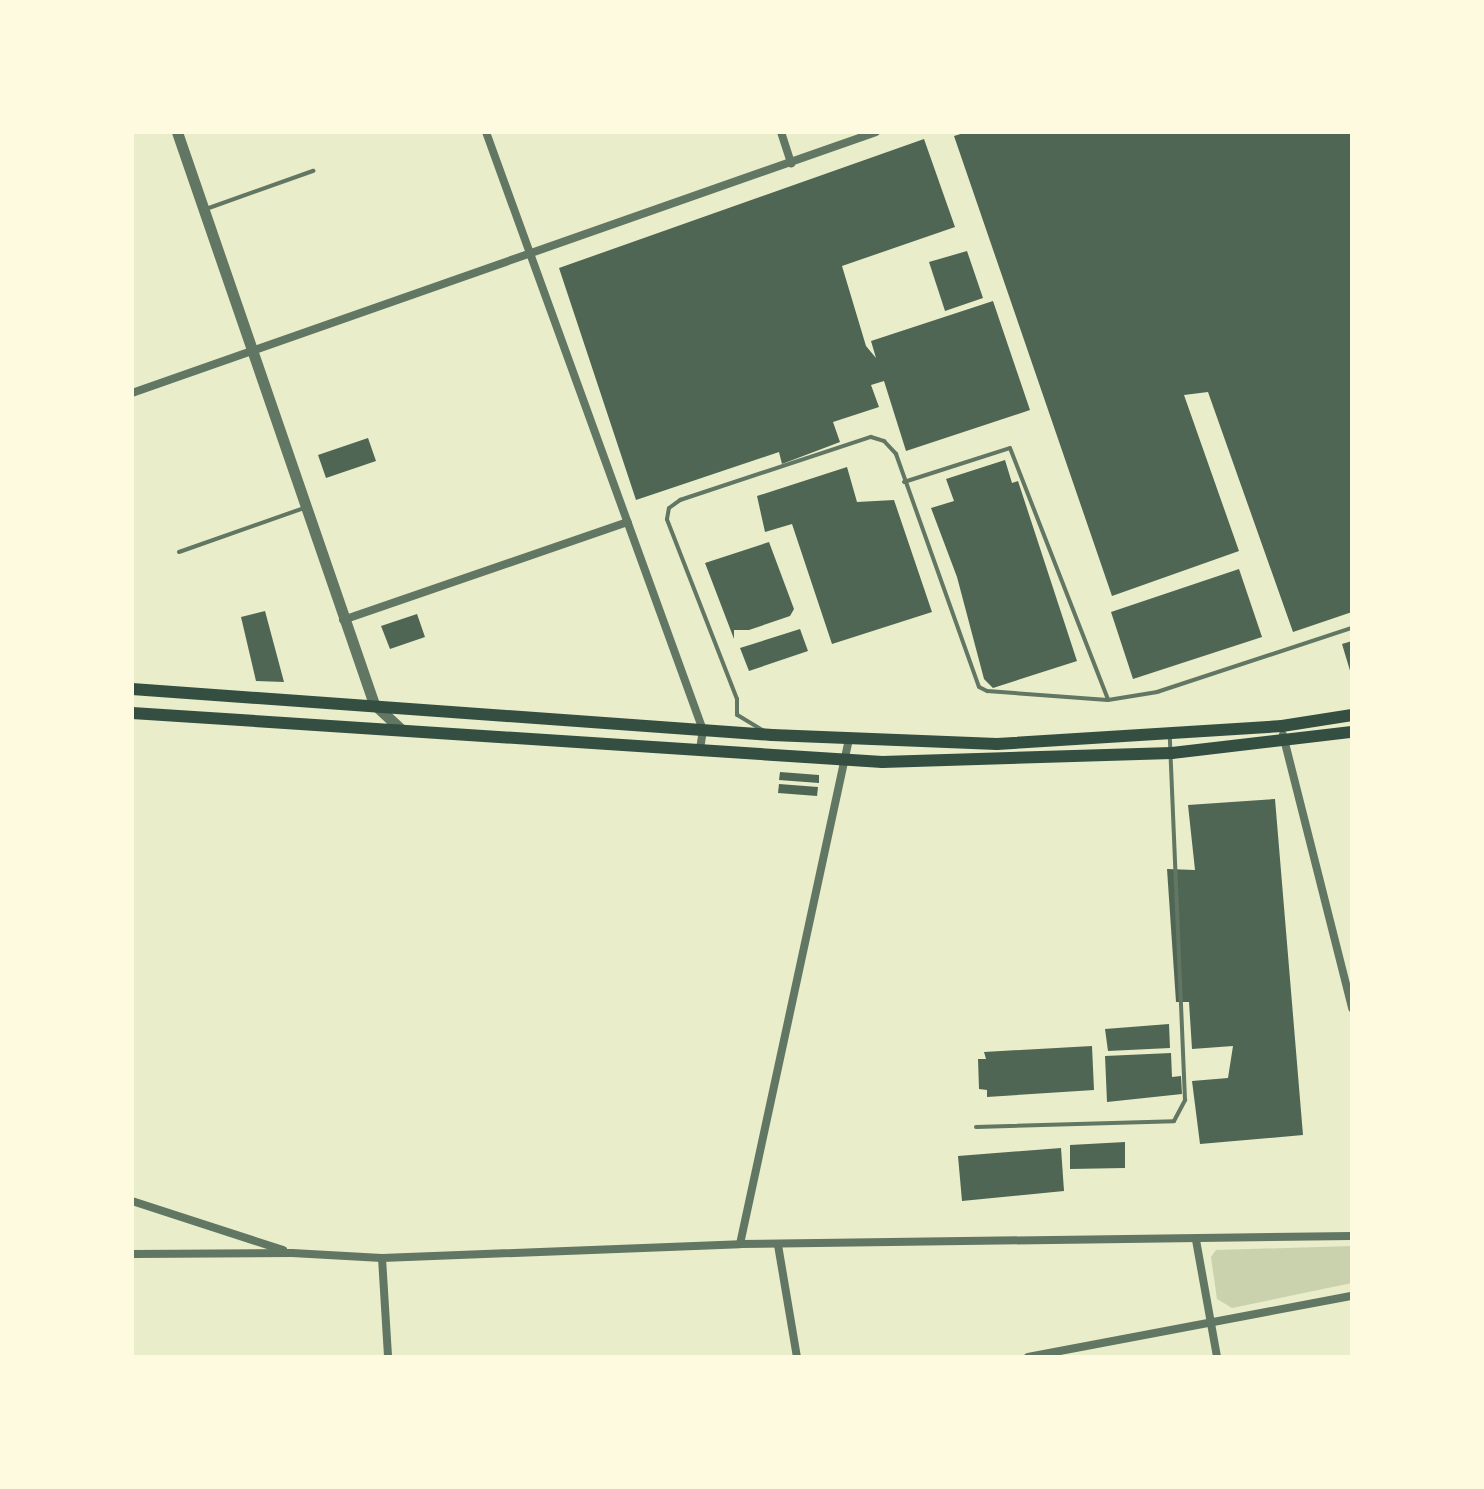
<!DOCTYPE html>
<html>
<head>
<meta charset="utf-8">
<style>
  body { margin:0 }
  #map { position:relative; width:1484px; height:1489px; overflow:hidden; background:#e9edc9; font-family:Lato,sans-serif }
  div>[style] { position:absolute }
  .green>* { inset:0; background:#cad2ad }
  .building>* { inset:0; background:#4f6655 }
  .service>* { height:4px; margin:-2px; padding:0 2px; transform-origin:2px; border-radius:2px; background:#617663 }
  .minor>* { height:8px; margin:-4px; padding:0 4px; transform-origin:4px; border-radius:4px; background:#617663 }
  .tertiary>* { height:11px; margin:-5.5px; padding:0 5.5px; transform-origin:5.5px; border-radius:5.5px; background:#617663 }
  .secondary>* { height:12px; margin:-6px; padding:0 6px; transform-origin:6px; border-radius:6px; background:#344e41 }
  span { translate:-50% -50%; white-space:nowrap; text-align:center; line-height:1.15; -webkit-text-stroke:6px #fefae0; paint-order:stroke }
  .frame { position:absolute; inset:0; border:134px solid #fefae0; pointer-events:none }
</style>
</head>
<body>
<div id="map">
  <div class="green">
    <div style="clip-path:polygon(1352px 1246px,1352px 1283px,1232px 1308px,1217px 1299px,1211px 1257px,1216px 1250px)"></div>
  </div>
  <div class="building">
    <div style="clip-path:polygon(967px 132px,1352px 132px,1352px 612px,1293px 632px,1208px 392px,1184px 395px,1239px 551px,1112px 596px,954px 136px)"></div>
    <div style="clip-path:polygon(924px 139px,955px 227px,842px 266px,866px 346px,876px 358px,871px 341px,993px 301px,1030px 410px,906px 451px,884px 381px,871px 385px,879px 407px,833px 422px,840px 442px,782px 464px,779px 452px,636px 500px,559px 268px)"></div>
    <div style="clip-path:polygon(967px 251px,983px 298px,945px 311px,929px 262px)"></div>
    <div style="clip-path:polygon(368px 438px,376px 461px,326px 478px,318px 455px)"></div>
    <div style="clip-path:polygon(1005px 460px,1012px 483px,1018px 481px,1077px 661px,993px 688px,984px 679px,957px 577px,931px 508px,954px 501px,946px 479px)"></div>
    <div style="clip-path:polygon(847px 467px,857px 502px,894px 500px,932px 612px,832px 644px,792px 524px,765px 532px,757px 496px)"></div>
    <div style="clip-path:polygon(769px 542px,794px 609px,790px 616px,749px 630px,734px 630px,734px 639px,705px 563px)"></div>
    <div style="clip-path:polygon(1239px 569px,1262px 637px,1133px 679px,1111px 612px)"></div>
    <div style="clip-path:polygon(265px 611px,284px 682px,256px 681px,241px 617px)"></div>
    <div style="clip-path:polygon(417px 614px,425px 637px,390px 649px,381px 626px)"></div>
    <div style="clip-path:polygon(800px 629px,808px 651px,749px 671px,740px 648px)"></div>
    <div style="clip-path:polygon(1352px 641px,1352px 674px,1351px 674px,1342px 644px)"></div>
    <div style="clip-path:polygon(780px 772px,819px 775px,819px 783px,779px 780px)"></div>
    <div style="clip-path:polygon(779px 784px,818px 787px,817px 796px,778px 793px)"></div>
    <div style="clip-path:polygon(1275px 799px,1303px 1135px,1200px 1144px,1192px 1081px,1228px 1078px,1233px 1046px,1192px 1049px,1189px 1002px,1176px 1002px,1167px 869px,1195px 870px,1188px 805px)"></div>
    <div style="clip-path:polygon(1169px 1024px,1170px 1048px,1108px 1051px,1105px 1029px)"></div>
    <div style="clip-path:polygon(1092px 1046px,1094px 1090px,987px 1097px,987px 1090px,979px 1089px,978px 1059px,986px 1059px,984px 1052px)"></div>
    <div style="clip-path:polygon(1171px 1053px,1172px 1077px,1181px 1076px,1182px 1094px,1107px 1102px,1105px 1056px)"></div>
    <div style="clip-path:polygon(1125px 1142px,1125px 1168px,1070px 1169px,1070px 1145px)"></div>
    <div style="clip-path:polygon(1061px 1148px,1064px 1191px,962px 1201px,958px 1156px)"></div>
  </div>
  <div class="service">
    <div style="left:206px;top:209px;width:114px;rotate:-19.6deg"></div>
    <div style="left:904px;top:482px;width:111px;rotate:-17.8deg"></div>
    <div style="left:1010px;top:448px;width:270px;rotate:68.7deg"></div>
    <div style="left:179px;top:552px;width:133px;rotate:-19.4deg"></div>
    <div style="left:764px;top:731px;width:31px;rotate:-149deg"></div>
    <div style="left:737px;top:715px;width:16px;rotate:-90deg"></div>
    <div style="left:737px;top:699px;width:193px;rotate:-111.3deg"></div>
    <div style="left:667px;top:519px;width:11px;rotate:-80deg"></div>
    <div style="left:669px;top:508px;width:14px;rotate:-36deg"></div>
    <div style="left:680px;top:500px;width:201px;rotate:-18.3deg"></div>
    <div style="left:871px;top:437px;width:14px;rotate:17deg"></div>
    <div style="left:884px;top:441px;width:18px;rotate:47deg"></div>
    <div style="left:896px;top:454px;width:247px;rotate:70.4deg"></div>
    <div style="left:979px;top:687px;width:9px;rotate:27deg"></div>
    <div style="left:987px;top:691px;width:121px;rotate:4.3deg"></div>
    <div style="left:1108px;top:700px;width:50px;rotate:-9.3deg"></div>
    <div style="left:1157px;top:692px;width:205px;rotate:-18.2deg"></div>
    <div style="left:976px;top:1127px;width:198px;rotate:-1.7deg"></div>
    <div style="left:1174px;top:1121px;width:24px;rotate:-62deg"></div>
    <div style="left:1185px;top:1100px;width:363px;rotate:-92.4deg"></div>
  </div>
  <div class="minor">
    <div style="left:486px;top:132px;width:636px;rotate:70.06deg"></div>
    <div style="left:703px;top:730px;width:19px;rotate:99deg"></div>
    <div style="left:781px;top:132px;width:33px;rotate:72deg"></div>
    <div style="left:132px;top:393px;width:788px;rotate:-19.33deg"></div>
    <div style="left:343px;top:620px;width:301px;rotate:-19deg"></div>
    <div style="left:1283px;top:735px;width:282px;rotate:75.8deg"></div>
    <div style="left:132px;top:1201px;width:159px;rotate:18deg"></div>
    <div style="left:1196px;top:1240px;width:119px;rotate:79.8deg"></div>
    <div style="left:740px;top:1244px;width:517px;rotate:-77.82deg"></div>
    <div style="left:778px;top:1245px;width:114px;rotate:80.4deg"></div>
    <div style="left:132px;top:1254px;width:160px;rotate:-0.4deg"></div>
    <div style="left:292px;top:1253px;width:90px;rotate:3.2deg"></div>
    <div style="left:382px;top:1258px;width:358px;rotate:-2.2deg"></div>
    <div style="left:740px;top:1244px;width:612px;rotate:-0.75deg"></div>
    <div style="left:382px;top:1258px;width:99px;rotate:86.5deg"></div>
    <div style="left:1028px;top:1357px;width:330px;rotate:-10.7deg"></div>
  </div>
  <div class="tertiary">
    <div style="left:177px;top:132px;width:605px;rotate:71deg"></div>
    <div style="left:374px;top:704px;width:38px;rotate:43deg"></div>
  </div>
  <div class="secondary">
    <div style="left:132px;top:689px;width:642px;rotate:4.11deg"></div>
    <div style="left:772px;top:735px;width:225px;rotate:2.3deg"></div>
    <div style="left:997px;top:744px;width:286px;rotate:-3.6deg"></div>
    <div style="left:1282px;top:726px;width:71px;rotate:-8.9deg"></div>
    <div style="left:132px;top:713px;width:752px;rotate:3.74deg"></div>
    <div style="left:882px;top:762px;width:290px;rotate:-1.8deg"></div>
    <div style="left:1172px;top:753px;width:181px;rotate:-6.7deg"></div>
  </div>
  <div class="frame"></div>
</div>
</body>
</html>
